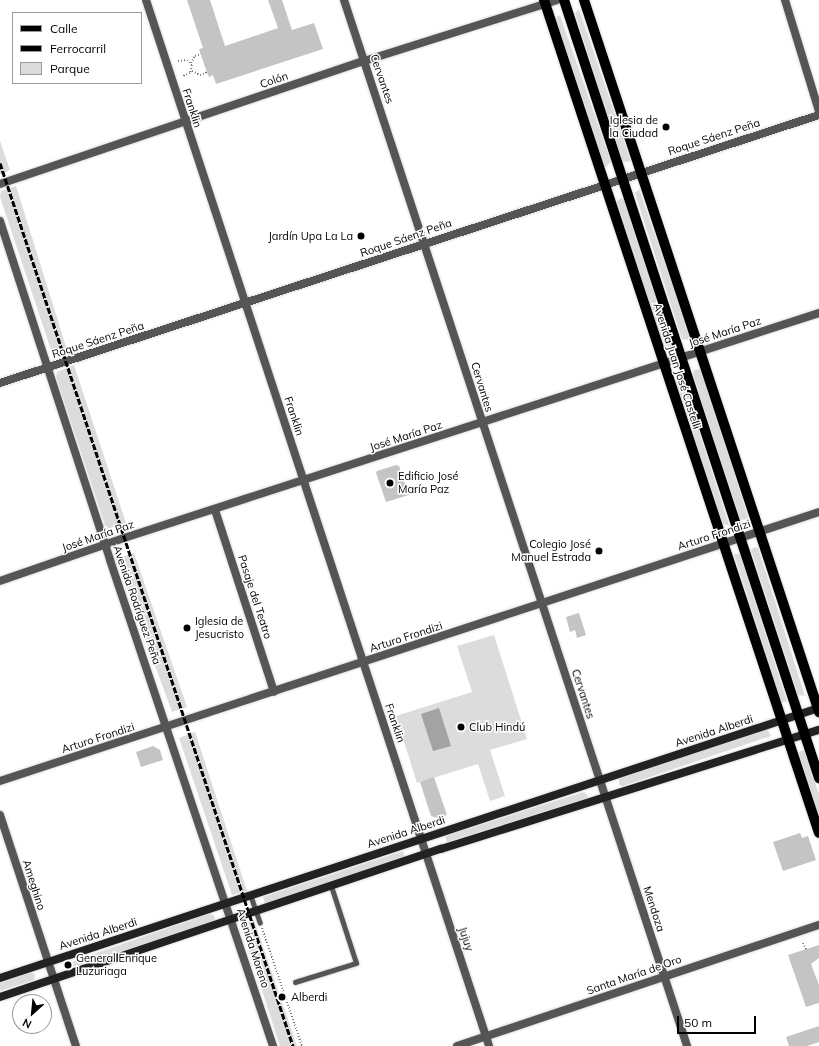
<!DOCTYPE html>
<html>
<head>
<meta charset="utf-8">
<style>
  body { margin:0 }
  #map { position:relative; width:819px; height:1046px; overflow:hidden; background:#fff; font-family:Mulish,sans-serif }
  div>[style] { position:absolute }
  .green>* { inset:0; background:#dcdcdc }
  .water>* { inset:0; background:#a3a3a3 }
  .building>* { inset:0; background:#c4c4c4 }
  .path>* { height:2px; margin-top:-1px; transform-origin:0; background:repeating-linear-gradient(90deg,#777 0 1px,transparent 0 3px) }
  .roads { filter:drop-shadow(0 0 1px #dbdbdb) drop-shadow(0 0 1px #dbdbdb) }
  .lane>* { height:4.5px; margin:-2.25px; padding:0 2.25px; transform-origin:2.25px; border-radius:2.25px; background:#555 }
  .street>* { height:8px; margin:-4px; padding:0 4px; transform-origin:4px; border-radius:4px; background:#555 }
  .secondary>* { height:8px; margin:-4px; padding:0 4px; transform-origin:4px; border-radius:4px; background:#222 }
  .primary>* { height:10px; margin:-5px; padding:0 5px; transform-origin:5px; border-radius:5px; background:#000 }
  .rail>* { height:3px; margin-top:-1.5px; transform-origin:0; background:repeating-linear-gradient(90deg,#000 0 6px,transparent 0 8px) }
  .dots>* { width:11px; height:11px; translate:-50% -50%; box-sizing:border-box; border:2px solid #fff; border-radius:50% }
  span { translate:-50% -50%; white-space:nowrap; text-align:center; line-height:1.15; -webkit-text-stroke:3px #fff; paint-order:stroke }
  .street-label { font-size:11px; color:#000 }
  .poi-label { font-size:11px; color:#000 }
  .right { translate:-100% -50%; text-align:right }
  .left { translate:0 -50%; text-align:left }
  .legend { position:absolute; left:12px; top:12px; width:130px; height:72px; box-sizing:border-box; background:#fff; border:1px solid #999; margin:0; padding:5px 7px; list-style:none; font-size:12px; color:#000 }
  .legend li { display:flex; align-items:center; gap:8px; height:20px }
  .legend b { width:20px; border:1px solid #999 }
  .north { position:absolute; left:12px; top:994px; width:40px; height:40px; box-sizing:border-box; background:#fff; border:1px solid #999; border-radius:50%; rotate:207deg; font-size:11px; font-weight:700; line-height:16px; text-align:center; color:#000 }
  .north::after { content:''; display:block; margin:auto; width:14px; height:18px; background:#000; clip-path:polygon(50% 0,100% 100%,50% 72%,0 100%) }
  .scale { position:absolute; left:677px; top:1016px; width:79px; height:18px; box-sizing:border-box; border:2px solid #000; border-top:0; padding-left:5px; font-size:12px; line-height:14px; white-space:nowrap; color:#000; -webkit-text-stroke:3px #fff; paint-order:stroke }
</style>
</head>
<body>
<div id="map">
  <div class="green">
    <div style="clip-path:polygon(579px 9px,630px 159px,629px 162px,622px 161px,575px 13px)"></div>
    <div style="clip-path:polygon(560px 15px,611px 162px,606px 167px,602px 165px,555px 19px)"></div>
    <div style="clip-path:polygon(0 141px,10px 170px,0 175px)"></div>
    <div style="clip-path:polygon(16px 186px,68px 353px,57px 357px,52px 353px,0 197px,1px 191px)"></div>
    <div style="clip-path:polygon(639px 189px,690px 336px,689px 340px,682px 339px,635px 193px)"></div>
    <div style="clip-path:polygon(621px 198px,624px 199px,672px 343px,670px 347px,663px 346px,616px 202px)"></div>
    <div style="clip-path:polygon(74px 365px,126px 523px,110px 528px,106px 528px,56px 377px,57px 372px)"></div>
    <div style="clip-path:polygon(699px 369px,702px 372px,748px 517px,746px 520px,740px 519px,693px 375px,694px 370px)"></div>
    <div style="clip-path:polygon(680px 377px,682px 378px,729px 525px,722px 524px,675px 380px)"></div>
    <div style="clip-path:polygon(755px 547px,758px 548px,805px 696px,798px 695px,751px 550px)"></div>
    <div style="clip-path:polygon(134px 553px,187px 707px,172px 712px,116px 559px)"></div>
    <div style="clip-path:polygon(734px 554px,740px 554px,787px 702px,781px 702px)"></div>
    <div style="clip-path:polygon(494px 635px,527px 739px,490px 750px,505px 796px,490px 801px,478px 764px,417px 783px,396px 716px,472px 692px,457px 646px)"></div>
    <div style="clip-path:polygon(767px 729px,771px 736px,623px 786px,619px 785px,619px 778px)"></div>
    <div style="clip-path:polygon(195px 732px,247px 891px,232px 895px,179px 738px)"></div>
    <div style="clip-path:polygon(804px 750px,819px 794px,819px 815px,798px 752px)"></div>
    <div style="clip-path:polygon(584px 792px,588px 796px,587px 798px,447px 842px,445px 836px)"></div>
    <div style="clip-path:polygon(403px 851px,405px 858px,265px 904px,263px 897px)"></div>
    <div style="clip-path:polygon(209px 914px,214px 915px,215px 919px,212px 922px,69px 968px,65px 964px)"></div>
    <div style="clip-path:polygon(254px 920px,297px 1046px,280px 1046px,244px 935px,245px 923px)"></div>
    <div style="clip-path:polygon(31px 972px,35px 975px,34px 980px,0 991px,0 983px)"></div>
  </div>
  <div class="water">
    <div style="clip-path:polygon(439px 708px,451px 746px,433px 751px,421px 714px)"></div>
  </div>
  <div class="building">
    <div style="clip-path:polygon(187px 0,210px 0,225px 46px,278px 28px,268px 0,282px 0,292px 30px,314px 23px,323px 49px,216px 84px,213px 75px,209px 77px,205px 67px,199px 49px,203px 48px)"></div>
    <div style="clip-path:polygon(396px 465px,399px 466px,409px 495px,386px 502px,376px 473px,377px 471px)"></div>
    <div style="clip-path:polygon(579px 613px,586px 635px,577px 638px,575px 630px,570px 632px,566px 617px)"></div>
    <div style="clip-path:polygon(153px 746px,160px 750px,163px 760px,141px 767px,136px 752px)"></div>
    <div style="clip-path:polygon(434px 777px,447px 815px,438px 818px,431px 816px,420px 782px)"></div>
    <div style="clip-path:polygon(800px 833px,802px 838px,808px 836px,816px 860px,783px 871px,773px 842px)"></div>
    <div style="clip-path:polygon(819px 945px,819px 958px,811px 964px,819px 985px,819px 1003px,806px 1007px,788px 955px)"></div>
    <div style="clip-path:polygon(819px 1026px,819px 1042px,807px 1046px,789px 1046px,786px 1037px)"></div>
  </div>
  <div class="path">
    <div style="left:178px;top:61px;width:9px;rotate:-6deg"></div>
    <div style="left:187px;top:60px;width:7px;rotate:45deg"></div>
    <div style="left:192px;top:65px;width:8px;rotate:104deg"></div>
    <div style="left:190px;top:73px;width:8px;rotate:157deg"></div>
    <div style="left:191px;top:63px;width:8px;rotate:-60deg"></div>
    <div style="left:195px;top:56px;width:6px;rotate:-18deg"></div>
    <div style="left:192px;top:71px;width:9px;rotate:27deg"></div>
    <div style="left:200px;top:75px;width:8px;rotate:-23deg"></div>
    <div style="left:262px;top:928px;width:125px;rotate:71.3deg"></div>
    <div style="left:803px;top:943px;width:7px;rotate:63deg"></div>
  </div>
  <div class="roads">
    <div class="lane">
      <div style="left:251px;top:896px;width:28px;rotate:71deg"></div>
      <div style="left:295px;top:982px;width:64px;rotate:-17.3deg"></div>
      <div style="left:356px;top:963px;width:81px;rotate:-108deg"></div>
    </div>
    <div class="street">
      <div style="left:146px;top:0;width:1101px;rotate:71.84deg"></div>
      <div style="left:344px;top:0;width:1101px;rotate:71.84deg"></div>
      <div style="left:785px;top:0;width:116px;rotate:73deg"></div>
      <div style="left:0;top:184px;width:384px;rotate:-18.7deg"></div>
      <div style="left:364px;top:61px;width:202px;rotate:-17.5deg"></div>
      <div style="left:0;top:221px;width:356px;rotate:72deg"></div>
      <div style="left:110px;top:560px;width:513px;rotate:71.46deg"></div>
      <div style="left:0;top:383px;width:862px;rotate:-18.12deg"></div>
      <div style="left:215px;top:510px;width:191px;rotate:72deg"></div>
      <div style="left:0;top:581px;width:131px;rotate:-19.1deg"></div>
      <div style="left:124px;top:538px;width:731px;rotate:-17.94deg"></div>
      <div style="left:0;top:781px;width:862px;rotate:-18.18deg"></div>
      <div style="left:0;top:815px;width:243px;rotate:71.8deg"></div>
      <div style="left:457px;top:1046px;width:382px;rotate:-18.5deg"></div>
    </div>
    <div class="secondary">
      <div style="left:0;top:978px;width:862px;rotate:-18.25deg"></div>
      <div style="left:0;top:997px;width:465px;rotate:-18.6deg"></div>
      <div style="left:441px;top:849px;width:396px;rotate:-17.5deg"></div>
    </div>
    <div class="primary">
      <div style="left:544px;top:0;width:877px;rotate:71.73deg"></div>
      <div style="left:564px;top:0;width:819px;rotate:71.85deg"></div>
      <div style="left:584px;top:0;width:750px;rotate:71.73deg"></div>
    </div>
  </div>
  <div class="rail">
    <div style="left:0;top:163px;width:930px;rotate:71.64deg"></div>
  </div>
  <div class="dots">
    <div style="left:666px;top:127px;background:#000"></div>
    <div style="left:361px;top:236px;background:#000"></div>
    <div style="left:390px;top:483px;background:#000"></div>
    <div style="left:599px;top:551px;background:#000"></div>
    <div style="left:187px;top:628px;background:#000"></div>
    <div style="left:461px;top:727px;background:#000"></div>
    <div style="left:68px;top:965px;background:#000"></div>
    <div style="left:282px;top:997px;background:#000"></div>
  </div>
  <div class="street-label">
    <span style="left:382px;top:79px;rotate:71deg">Cervantes</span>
    <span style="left:274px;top:80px;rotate:-19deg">Colón</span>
    <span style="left:192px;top:108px;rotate:72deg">Franklin</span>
    <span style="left:714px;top:137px;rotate:-18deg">Roque Sáenz Peña</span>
    <span style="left:406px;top:238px;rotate:-19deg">Roque Sáenz Peña</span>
    <span style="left:725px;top:332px;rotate:-18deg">José María Paz</span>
    <span style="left:98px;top:340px;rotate:-18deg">Roque Sáenz Peña</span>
    <span style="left:677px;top:366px;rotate:72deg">Avenida Juan José Castelli</span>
    <span style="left:482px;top:387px;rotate:73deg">Cervantes</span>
    <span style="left:294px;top:416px;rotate:72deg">Franklin</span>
    <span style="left:406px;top:436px;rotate:-18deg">José María Paz</span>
    <span style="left:714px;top:535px;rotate:-18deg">Arturo Frondizi</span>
    <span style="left:98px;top:536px;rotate:-19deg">José María Paz</span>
    <span style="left:255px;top:597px;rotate:72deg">Pasaje del Teatro</span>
    <span style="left:137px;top:605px;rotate:71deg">Avenida Rodríguez Peña</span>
    <span style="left:406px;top:637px;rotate:-18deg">Arturo Frondizi</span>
    <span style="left:583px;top:694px;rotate:72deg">Cervantes</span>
    <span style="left:395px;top:723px;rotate:71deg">Franklin</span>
    <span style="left:714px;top:731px;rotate:-18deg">Avenida Alberdi</span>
    <span style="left:98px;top:738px;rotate:-18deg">Arturo Frondizi</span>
    <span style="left:406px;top:832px;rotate:-18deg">Avenida Alberdi</span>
    <span style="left:34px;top:885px;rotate:72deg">Ameghino</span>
    <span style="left:654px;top:909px;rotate:72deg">Mendoza</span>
    <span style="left:98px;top:934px;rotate:-18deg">Avenida Alberdi</span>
    <span style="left:466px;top:939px;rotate:72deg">Jujuy</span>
    <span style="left:253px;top:948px;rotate:72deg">Avenida Moreno</span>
    <span style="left:634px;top:975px;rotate:-19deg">Santa María de Oro</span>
  </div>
  <div class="poi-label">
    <span class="right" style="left:658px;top:127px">Iglesia de<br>la Ciudad</span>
    <span class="right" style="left:353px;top:236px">Jardín Upa La La</span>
    <span class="left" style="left:398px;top:483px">Edificio José<br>María Paz</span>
    <span class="right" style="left:591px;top:551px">Colegio José<br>Manuel Estrada</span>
    <span class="left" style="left:195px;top:628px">Iglesia de<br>Jesucristo</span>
    <span class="left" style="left:469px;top:727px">Club Hindú</span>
    <span class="left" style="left:76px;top:965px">General Enrique<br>Luzuriaga</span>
    <span class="left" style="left:291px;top:997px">Alberdi</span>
  </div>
  <ul class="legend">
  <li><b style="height:5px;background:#000"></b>Calle</li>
  <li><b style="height:5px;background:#000"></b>Ferrocarril</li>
  <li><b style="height:11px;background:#dcdcdc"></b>Parque</li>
  </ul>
  <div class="north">N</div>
  <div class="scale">50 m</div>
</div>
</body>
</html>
